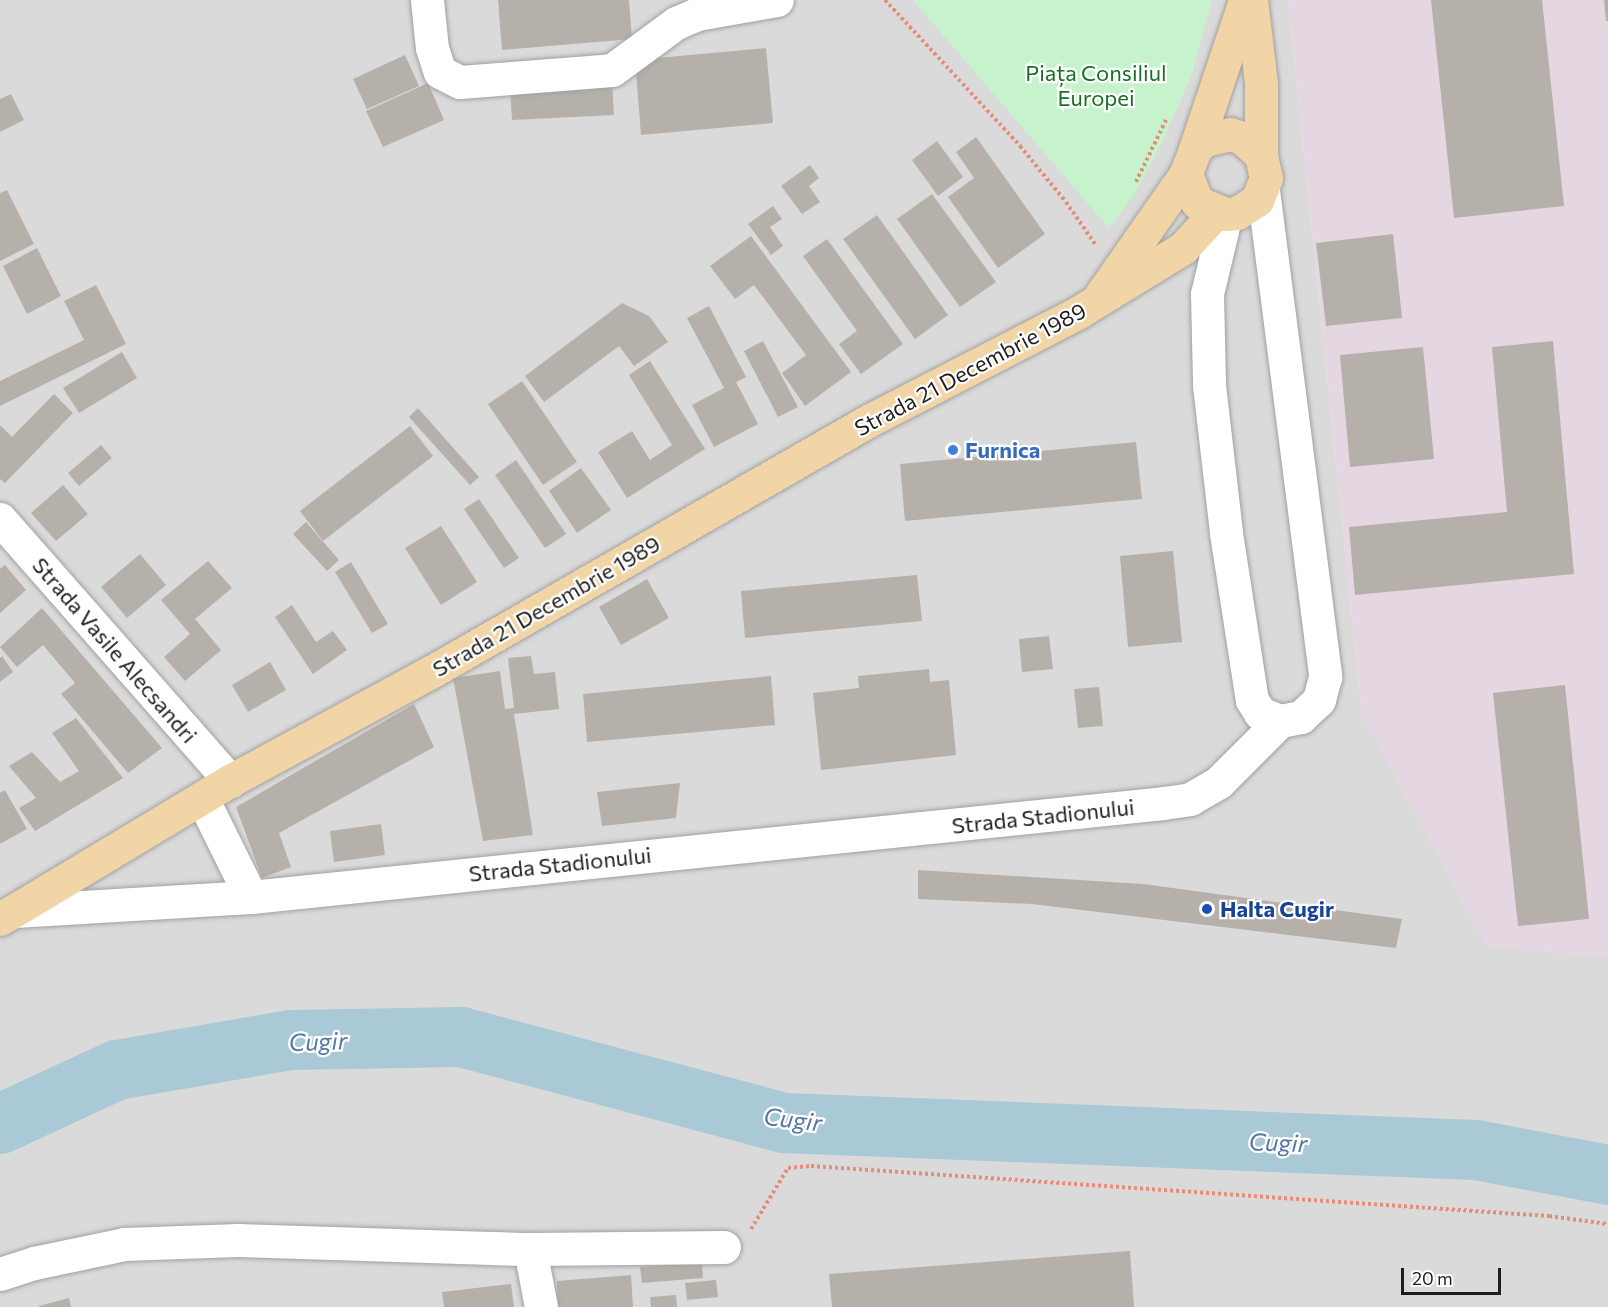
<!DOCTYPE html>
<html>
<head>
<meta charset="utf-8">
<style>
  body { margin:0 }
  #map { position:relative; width:1608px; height:1307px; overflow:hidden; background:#edebe4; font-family:Commissioner,sans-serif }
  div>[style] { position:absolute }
  .residential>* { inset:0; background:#dbdada }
  .industrial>* { inset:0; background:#e5d7e2 }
  .park>* { inset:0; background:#c6f3cc }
  .river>* { height:60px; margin:-30px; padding:0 30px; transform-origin:30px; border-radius:30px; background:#aac9d6 }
  .building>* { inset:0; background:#b6b0aa }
  .path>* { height:4px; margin-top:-2px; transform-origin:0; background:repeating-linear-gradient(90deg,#e98b79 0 3px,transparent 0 6px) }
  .roads { filter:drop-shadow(0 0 2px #a1a1a1) drop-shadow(0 0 2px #a1a1a1) }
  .minor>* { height:33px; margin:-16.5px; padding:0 16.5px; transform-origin:16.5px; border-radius:16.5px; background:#fff }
  .major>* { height:33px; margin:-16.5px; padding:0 16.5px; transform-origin:16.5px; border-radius:16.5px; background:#f1d5a6 }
  .dots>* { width:16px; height:16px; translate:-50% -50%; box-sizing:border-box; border:3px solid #fff; border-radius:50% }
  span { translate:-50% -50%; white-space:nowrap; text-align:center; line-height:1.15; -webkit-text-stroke:4.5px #fff; paint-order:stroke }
  .park-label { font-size:22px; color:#186f24 }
  .street-label { font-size:22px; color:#1d1d1d }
  .shop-label { font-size:22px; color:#366cbe; font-weight:700 }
  .left { translate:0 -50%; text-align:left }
  .transit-label { font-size:22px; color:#164399; font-weight:700 }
  .water-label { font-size:24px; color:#5577a1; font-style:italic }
  .scale { position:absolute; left:1401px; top:1268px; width:100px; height:27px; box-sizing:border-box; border:3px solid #1d1d1d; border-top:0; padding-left:8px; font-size:18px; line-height:21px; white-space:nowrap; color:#1d1d1d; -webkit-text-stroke:4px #fff; paint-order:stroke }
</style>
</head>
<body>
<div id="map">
  <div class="residential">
    <div style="clip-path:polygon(0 0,1288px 0,1362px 714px,1487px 946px,1608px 957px,1608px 1307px,0 1307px)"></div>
  </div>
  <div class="industrial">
    <div style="clip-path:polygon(1288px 0,1608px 0,1608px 957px,1487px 946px,1362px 714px)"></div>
  </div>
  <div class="park">
    <div style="clip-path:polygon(913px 0,1212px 0,1191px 77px,1163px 140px,1134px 195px,1109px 228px)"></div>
  </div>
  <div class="river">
    <div style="left:0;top:1124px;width:129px;rotate:-24.8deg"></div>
    <div style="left:117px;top:1070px;width:176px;rotate:-9.8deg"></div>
    <div style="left:290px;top:1040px;width:171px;rotate:-1deg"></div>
    <div style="left:461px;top:1037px;width:335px;rotate:14.9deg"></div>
    <div style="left:785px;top:1123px;width:692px;rotate:2.24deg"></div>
    <div style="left:1476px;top:1150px;width:134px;rotate:10.7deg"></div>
  </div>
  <div class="building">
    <div style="clip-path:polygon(498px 0,629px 0,632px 39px,502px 50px)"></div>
    <div style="clip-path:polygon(1431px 0,1542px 0,1564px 206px,1454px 218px)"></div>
    <div style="clip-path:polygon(1604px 0,1608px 0,1608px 21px,1606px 21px)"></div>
    <div style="clip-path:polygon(766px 48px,773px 123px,641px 135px,635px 60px)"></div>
    <div style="clip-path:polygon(405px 55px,419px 86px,367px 109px,353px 79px)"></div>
    <div style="clip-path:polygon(612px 82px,614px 115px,512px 120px,510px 87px)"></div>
    <div style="clip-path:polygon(428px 83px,444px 120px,383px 147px,366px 111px)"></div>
    <div style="clip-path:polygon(11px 94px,24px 120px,0 132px,0 99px)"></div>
    <div style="clip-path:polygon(976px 137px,1045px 234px,998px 268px,948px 197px,974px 178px,956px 152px)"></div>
    <div style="clip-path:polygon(937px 141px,963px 177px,938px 196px,912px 160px)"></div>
    <div style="clip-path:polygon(810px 165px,819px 178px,809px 186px,820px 202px,802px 214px,781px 186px)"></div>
    <div style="clip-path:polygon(7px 190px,34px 244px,0 261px,0 193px)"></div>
    <div style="clip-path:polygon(932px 194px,996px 282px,960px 307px,897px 219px)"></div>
    <div style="clip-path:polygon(773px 206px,782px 219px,770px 227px,783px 246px,771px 255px,748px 224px)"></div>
    <div style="clip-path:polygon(877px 215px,948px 315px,915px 339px,843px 239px)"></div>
    <div style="clip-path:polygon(1393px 234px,1402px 318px,1326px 326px,1316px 243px)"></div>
    <div style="clip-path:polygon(751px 236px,851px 372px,805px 406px,782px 373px,806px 355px,754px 285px,735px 299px,710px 266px)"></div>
    <div style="clip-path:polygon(827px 239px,903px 344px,861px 374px,839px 344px,857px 331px,803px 256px)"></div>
    <div style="clip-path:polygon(37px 248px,61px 296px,27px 314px,3px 266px)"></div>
    <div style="clip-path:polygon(96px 285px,126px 344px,0 406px,0 381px,84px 340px,64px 301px)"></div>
    <div style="clip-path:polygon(622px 303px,649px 316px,668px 342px,634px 366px,619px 346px,544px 402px,525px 376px)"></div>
    <div style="clip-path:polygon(709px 306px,746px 377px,736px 382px,758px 424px,714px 447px,692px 405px,724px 388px,687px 318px)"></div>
    <div style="clip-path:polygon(763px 341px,798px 407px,778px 417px,744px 351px)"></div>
    <div style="clip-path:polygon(1553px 341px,1574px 574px,1355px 595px,1349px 527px,1507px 512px,1492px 347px)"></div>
    <div style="clip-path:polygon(1423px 347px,1434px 459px,1350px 467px,1340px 355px)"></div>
    <div style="clip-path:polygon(122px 352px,137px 378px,79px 413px,63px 388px)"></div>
    <div style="clip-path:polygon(650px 361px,705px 449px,627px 498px,598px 452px,632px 431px,650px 460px,672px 445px,629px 375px)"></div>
    <div style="clip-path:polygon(522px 381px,577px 462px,543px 485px,488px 404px)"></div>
    <div style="clip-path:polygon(54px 394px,73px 413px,5px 483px,0 479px,0 425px,12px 437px)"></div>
    <div style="clip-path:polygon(418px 408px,479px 477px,470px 485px,409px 417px)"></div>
    <div style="clip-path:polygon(410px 426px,433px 456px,323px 541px,300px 511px)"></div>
    <div style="clip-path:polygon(1136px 442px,1142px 499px,905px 521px,900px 464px)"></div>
    <div style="clip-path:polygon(101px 445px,112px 458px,79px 486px,68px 473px)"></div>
    <div style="clip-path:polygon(516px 460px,566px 534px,545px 548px,495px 475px)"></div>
    <div style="clip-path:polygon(581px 468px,611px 510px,577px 533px,549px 491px)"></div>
    <div style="clip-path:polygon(63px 485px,88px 514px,56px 541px,31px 513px)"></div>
    <div style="clip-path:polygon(479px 499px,519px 558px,504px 568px,464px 509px)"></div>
    <div style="clip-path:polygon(306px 522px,339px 560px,327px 571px,293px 534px)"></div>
    <div style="clip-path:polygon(441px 526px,477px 582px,441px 605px,405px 548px)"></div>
    <div style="clip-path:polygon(1173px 551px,1182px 642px,1128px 647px,1120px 556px)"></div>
    <div style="clip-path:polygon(140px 554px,166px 585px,127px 618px,101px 587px)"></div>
    <div style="clip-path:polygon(208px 561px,232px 588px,195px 619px,221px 650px,185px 681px,164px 657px,190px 634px,161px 600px)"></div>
    <div style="clip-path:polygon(351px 562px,388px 624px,372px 633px,335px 572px)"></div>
    <div style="clip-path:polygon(5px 565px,26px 590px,0 613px,0 569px)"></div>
    <div style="clip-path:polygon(917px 575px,922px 621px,745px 638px,741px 591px)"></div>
    <div style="clip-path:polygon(647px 579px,669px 618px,621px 645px,599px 607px)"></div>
    <div style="clip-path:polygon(292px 605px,316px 642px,333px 631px,347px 650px,313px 674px,275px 617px)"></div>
    <div style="clip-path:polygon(42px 608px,162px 748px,128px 773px,61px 694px,75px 683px,43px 645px,17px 667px,0 647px)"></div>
    <div style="clip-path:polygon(1049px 636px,1053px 669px,1022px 672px,1019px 639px)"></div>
    <div style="clip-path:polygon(2px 656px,13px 672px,0 682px,0 658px)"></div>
    <div style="clip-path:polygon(531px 656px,534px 674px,555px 672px,559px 709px,514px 714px,533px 835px,483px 841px,453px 678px,500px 671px,505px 709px,514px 708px,508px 658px)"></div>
    <div style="clip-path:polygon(270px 662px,286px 690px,248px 712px,232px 685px)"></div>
    <div style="clip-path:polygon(929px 669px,930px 682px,949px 680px,956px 755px,821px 770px,813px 693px,859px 688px,858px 676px)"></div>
    <div style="clip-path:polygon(771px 676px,775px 725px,587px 742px,583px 694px)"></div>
    <div style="clip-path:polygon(1565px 685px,1589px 919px,1518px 926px,1493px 693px)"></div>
    <div style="clip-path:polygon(1099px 687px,1103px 726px,1078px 728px,1074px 689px)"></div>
    <div style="clip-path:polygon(414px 704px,434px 747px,279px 833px,291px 867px,262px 878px,236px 807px)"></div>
    <div style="clip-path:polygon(76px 718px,123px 778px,35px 831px,19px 808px,36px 798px,9px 766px,32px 752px,60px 782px,79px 771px,52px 733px)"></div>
    <div style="clip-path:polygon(680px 783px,676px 818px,602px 826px,597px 792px)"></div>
    <div style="clip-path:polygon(5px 790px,27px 829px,0 844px,0 793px)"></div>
    <div style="clip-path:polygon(381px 824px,385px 855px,334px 862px,330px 831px)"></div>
    <div style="clip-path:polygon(918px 870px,1143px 884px,1402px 919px,1396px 948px,1032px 904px,918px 899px)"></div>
    <div style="clip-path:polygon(1130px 1251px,1134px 1307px,832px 1307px,829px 1274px)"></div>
    <div style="clip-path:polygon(702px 1263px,703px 1278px,642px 1283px,640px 1267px)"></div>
    <div style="clip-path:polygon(631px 1275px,633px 1307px,558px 1307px,557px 1281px)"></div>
    <div style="clip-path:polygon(716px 1280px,718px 1297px,687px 1300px,685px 1283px)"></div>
    <div style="clip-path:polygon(511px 1284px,514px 1307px,444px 1307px,442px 1292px)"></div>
    <div style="clip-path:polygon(676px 1295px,677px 1307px,651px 1307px,650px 1297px)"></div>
    <div style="clip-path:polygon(69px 1298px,71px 1307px,39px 1307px,39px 1306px)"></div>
  </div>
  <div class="path">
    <div style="left:885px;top:0;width:199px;rotate:47.2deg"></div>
    <div style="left:1020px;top:146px;width:72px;rotate:50.6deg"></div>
    <div style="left:1066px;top:202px;width:51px;rotate:55.4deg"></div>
    <div style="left:1136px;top:182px;width:71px;rotate:-64.2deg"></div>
    <div style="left:751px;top:1229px;width:71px;rotate:-58.8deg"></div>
    <div style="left:788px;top:1168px;width:23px;rotate:-5deg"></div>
    <div style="left:811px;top:1166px;width:740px;rotate:3.88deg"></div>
    <div style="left:1549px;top:1216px;width:60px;rotate:7.7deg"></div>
  </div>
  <div class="roads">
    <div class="minor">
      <div style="left:427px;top:0;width:48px;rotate:84.1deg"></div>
      <div style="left:432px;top:48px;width:25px;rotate:72deg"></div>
      <div style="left:440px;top:72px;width:22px;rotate:27deg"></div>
      <div style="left:460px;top:82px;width:152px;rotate:-4.5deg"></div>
      <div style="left:612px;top:70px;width:79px;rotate:-36.3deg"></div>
      <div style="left:676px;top:23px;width:23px;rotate:-23deg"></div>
      <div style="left:697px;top:14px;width:81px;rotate:-9.9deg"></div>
      <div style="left:1263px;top:190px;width:491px;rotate:82.7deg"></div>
      <div style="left:1325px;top:677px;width:24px;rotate:105deg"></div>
      <div style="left:1319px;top:700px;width:25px;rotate:137deg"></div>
      <div style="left:1301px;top:717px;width:21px;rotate:169deg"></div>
      <div style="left:1226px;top:214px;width:82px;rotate:103.4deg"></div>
      <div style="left:1207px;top:294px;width:91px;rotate:88.7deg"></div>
      <div style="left:1209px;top:385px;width:149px;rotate:83.4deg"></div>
      <div style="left:1226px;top:533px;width:169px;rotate:81.2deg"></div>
      <div style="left:1252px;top:700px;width:15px;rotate:58deg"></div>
      <div style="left:1260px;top:713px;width:22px;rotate:22deg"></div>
      <div style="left:0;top:519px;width:349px;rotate:48.7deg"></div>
      <div style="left:202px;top:798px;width:110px;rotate:63.7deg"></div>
      <div style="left:14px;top:911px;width:237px;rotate:-3.4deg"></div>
      <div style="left:251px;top:897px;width:917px;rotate:-5.88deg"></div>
      <div style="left:1163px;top:803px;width:27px;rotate:-8deg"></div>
      <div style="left:1190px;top:799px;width:34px;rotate:-30deg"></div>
      <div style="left:1219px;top:782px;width:86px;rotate:-45deg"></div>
      <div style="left:530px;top:1249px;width:59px;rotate:79.3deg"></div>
      <div style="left:0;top:1274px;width:36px;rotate:-18deg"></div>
      <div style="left:34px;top:1263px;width:92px;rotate:-11.9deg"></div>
      <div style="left:124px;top:1244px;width:114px;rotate:-2deg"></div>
      <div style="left:238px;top:1240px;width:292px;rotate:1.8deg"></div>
      <div style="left:530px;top:1249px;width:194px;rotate:-0.6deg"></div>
    </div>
    <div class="major">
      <div style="left:1251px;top:0;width:84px;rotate:83.1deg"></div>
      <div style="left:1261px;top:83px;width:72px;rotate:90deg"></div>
      <div style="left:1195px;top:149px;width:157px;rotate:-71.4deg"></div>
      <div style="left:1100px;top:296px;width:150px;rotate:-55deg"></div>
      <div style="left:1186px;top:173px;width:26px;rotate:-69deg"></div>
      <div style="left:1195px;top:149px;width:13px;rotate:-42deg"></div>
      <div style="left:1205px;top:140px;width:26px;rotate:-13deg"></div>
      <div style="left:1230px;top:134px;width:13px;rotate:18deg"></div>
      <div style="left:1242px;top:138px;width:25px;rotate:42deg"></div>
      <div style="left:1261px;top:155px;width:24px;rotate:78deg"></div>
      <div style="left:1266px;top:178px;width:24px;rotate:112deg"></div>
      <div style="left:1257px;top:200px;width:24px;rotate:147deg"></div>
      <div style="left:1237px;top:213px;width:11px;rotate:175deg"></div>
      <div style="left:1226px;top:214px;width:31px;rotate:-158deg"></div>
      <div style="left:1197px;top:202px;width:31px;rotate:-111deg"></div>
      <div style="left:0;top:919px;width:268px;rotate:-31deg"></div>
      <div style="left:230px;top:781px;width:229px;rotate:-28.5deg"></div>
      <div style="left:431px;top:672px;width:506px;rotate:-29.86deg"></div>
      <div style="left:870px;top:420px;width:235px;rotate:-27.3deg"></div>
      <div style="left:1079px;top:312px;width:122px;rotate:-31.6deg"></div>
      <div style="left:1183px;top:248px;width:47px;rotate:-47.6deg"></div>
    </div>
  </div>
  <div class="dots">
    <div style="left:953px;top:450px;background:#3f7fe0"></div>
    <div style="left:1207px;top:909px;background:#1a4fb4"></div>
  </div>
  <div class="park-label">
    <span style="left:1096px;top:85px">Piața Consiliul<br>Europei</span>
  </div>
  <div class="street-label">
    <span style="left:970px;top:369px;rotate:-28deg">Strada 21 Decembrie 1989</span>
    <span style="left:546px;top:606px;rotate:-30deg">Strada 21 Decembrie 1989</span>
    <span style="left:115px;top:650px;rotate:49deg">Strada Vasile Alecsandri</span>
    <span style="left:1043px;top:816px;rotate:-6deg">Strada Stadionului</span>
    <span style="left:560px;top:864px;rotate:-6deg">Strada Stadionului</span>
  </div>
  <div class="shop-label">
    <span class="left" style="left:965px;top:450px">Furnica</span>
  </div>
  <div class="transit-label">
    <span class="left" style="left:1220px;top:909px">Halta Cugir</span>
  </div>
  <div class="water-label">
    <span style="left:318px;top:1041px;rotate:-2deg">Cugir</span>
    <span style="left:793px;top:1119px;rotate:7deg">Cugir</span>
    <span style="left:1278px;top:1142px;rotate:2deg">Cugir</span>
  </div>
  <div class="scale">20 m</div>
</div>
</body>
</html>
